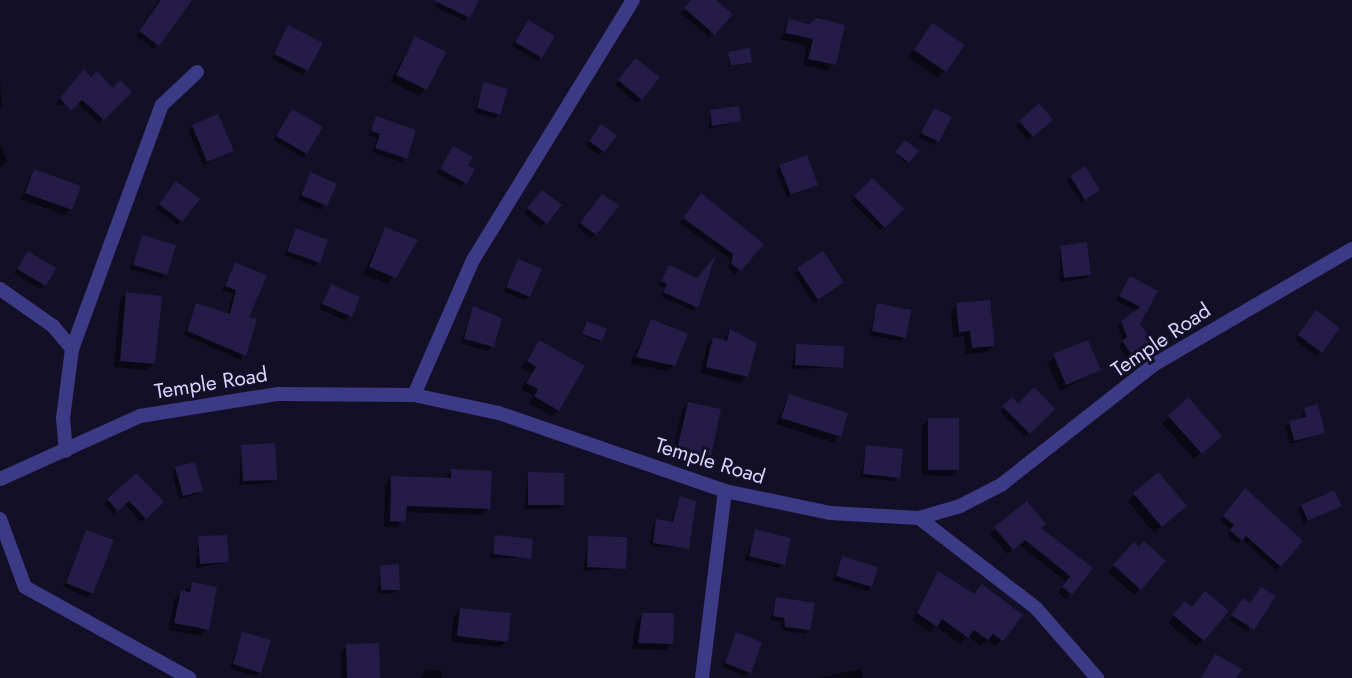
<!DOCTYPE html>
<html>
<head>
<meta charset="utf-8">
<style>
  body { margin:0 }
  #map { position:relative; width:1352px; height:678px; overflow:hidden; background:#130f26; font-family:Jost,sans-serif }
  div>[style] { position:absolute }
  .shadow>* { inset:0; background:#0007 }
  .building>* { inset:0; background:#241b47 }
  .minor>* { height:14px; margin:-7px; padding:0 7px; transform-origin:7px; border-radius:7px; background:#3d3a85 }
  span { translate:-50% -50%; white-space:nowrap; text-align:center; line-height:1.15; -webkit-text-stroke:6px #130f26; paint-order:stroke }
  .street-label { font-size:21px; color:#d9d4ff }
</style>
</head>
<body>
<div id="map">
  <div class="shadow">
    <div style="clip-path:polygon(159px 0,187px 0,154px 49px,136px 36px)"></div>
    <div style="clip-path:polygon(439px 0,473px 0,465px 21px,435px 7px)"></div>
    <div style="clip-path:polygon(692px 0,714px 0,710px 38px,681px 13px)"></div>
    <div style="clip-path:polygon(789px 21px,843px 26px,828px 71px,803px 65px,807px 46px,780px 39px)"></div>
    <div style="clip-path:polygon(933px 25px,962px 45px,938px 78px,908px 57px)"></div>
    <div style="clip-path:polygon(524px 26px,541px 57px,537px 61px,512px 46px)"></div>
    <div style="clip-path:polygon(289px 27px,321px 43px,303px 75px,271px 58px)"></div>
    <div style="clip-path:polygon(415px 38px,425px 89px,419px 96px,390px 81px)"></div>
    <div style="clip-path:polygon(729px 54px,751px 62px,729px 67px)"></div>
    <div style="clip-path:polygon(632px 64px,641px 99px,637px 103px,615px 85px)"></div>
    <div style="clip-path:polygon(0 75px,2px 105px,0 107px)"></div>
    <div style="clip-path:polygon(80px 75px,113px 90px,129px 92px,99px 123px,77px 103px,55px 105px)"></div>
    <div style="clip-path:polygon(484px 83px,499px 114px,495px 118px,474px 112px)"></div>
    <div style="clip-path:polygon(1039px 105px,1047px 124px,1028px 140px,1016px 126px)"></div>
    <div style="clip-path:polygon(292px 110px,306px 153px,302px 157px,273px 140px)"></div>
    <div style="clip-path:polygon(935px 110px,938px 141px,934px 145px,918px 137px)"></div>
    <div style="clip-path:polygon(711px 111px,739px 121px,708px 129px)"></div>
    <div style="clip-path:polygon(377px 118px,405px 158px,401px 162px,372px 152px,377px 138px,368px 135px)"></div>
    <div style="clip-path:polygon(192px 126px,232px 151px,203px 165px,188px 130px)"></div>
    <div style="clip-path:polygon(597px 130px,615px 136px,599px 155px,586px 146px)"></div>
    <div style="clip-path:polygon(0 142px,7px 162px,0 167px)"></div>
    <div style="clip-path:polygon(905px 142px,917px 152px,907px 164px,895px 154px)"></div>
    <div style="clip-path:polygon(453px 147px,473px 170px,461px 187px,437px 173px)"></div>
    <div style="clip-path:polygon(780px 166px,816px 185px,787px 198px,776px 170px)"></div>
    <div style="clip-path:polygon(34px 170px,71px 209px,65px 215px,20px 199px)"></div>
    <div style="clip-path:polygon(311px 174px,335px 184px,321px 210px,298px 199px)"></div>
    <div style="clip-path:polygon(1071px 177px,1095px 193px,1081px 202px,1067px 181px)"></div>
    <div style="clip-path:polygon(872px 180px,902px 209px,880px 230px,851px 201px)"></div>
    <div style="clip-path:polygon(173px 187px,181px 221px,177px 225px,156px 208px)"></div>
    <div style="clip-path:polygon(538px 196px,560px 205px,541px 227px,524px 213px)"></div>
    <div style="clip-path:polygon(697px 199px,761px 245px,735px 274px,728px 268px,730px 259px,680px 223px)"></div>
    <div style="clip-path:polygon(599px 200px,595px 234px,591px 238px,577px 227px)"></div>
    <div style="clip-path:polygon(385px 229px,416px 241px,388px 284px,363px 274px)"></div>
    <div style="clip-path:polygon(296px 230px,318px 262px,314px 266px,284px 255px)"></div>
    <div style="clip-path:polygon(143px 236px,166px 274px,162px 278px,130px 269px)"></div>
    <div style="clip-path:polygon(1060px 247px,1090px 274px,1086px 278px,1060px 282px)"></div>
    <div style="clip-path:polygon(28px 253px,44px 285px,40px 289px,14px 273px)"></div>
    <div style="clip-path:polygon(823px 253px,843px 282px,814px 303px,794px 274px)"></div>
    <div style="clip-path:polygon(518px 261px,529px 296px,525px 300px,503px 291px)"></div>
    <div style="clip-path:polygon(714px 263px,693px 311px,661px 296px,664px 288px,658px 285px,669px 267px,697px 280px)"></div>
    <div style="clip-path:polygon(235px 264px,247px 318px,255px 320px,241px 360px,184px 335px,196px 305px,227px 315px,233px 294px,222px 290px)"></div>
    <div style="clip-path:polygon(1130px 278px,1156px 292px,1138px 324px,1150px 349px,1127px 358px,1119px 346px,1123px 342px,1118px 326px,1137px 311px,1116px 300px)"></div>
    <div style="clip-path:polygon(331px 286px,358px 298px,346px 321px,319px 309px)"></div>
    <div style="clip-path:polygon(126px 294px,154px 364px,147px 370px,114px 367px,120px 300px)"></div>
    <div style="clip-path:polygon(957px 304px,993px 346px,987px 352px,966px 354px,964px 336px,953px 337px,951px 311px)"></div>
    <div style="clip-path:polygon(878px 305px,905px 337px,900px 341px,869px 335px)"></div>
    <div style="clip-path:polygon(473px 308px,492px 346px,488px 351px,461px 343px)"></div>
    <div style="clip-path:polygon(1312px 316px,1338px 328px,1316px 356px,1295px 340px)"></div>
    <div style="clip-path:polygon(651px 321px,674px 365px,667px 371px,630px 364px)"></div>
    <div style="clip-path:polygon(587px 323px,601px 340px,599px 342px,582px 335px)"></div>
    <div style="clip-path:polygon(730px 331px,747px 376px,740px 383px,700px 373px,707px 345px,713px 339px,723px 341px)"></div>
    <div style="clip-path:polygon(539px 342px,558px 410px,552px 416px,529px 403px,533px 396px,521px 389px,531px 373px,521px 368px)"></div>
    <div style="clip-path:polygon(1087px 342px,1099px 370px,1060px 391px,1047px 362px)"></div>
    <div style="clip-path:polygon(796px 345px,841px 367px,791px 369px)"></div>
    <div style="clip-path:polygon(789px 395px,839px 436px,833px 442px,776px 424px)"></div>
    <div style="clip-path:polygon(1012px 399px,1018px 406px,1053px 409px,1025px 437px,1000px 411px)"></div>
    <div style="clip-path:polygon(688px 403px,710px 456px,703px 462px,672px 455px,682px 410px)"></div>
    <div style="clip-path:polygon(1304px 409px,1324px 433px,1290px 444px,1285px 426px,1302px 419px)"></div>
    <div style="clip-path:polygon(1169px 417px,1214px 442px,1194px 459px,1162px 423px)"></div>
    <div style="clip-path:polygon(929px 420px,958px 469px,951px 476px,922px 475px,922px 426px)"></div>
    <div style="clip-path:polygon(242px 446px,275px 479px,271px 483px,239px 485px)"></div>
    <div style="clip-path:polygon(867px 447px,898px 477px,894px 481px,860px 477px)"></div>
    <div style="clip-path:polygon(176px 469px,201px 490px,197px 494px,179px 499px,172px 473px)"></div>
    <div style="clip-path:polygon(452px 470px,489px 508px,482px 515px,405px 512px,397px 527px,384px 527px,385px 484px,392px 477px,445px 479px)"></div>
    <div style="clip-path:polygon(528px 474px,562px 505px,558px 509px,524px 509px)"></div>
    <div style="clip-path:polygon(1158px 474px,1179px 512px,1154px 533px,1128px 501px)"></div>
    <div style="clip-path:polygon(136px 475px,162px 502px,141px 522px,124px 503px,113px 514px,104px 504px)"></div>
    <div style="clip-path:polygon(1241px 494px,1280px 566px,1276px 570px,1242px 539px,1237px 544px,1227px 535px,1231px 530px,1220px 520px)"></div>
    <div style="clip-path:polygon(680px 498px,687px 548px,650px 546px,653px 525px,671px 523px)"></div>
    <div style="clip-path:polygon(1027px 503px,1040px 528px,1091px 569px,1066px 599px,1058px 592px,1066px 582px,1019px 544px,1007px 554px,990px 534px)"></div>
    <div style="clip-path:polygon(1302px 506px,1340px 506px,1304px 524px,1298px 510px)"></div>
    <div style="clip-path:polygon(86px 531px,92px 593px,88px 597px,63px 587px)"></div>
    <div style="clip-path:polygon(756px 531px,783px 564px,779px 568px,745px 560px)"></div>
    <div style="clip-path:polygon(496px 536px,530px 558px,490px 558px)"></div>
    <div style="clip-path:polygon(589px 537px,624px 568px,583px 571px)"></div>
    <div style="clip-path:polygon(199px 538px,227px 562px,196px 568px)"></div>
    <div style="clip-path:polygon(1128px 550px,1140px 589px,1134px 595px,1108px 572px)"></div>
    <div style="clip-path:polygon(842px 557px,871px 586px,867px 591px,833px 580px)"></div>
    <div style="clip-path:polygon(381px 566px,399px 589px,394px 593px,378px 594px)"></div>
    <div style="clip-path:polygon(939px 573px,973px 596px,1002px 640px,995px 646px,987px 640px,981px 646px,968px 636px,960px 644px,936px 626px,930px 632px,912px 620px)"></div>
    <div style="clip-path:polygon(193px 584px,207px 629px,201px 636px,168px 630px,175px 598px)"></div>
    <div style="clip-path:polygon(777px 599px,809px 630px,805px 634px,782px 630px,781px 622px,770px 620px)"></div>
    <div style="clip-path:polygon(1243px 600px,1249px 604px,1249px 633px,1229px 620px)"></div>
    <div style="clip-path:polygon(461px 609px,507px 641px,500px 647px,451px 642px,454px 616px)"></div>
    <div style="clip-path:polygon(1179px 609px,1203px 640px,1196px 646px,1168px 623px)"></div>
    <div style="clip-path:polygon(643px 614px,672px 643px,665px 650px,632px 649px,636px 621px)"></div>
    <div style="clip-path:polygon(243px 633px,260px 672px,255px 676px,230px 668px)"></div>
    <div style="clip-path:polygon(737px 634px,750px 672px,746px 676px,722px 667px)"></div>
    <div style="clip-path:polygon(347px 645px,378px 678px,341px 678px,341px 652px)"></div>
    <div style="clip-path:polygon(425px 669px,442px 671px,442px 678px,421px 678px)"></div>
    <div style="clip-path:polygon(861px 669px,863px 678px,820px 678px,821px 677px)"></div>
  </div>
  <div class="building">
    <div style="clip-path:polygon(161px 0,192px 0,159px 46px,139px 31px)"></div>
    <div style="clip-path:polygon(433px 0,479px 0,470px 18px)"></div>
    <div style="clip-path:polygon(691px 0,716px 0,733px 14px,715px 35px,684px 8px)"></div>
    <div style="clip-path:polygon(817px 18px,845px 25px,836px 65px,808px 59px,813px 39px,785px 33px,789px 19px,809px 24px)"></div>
    <div style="clip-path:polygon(528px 20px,555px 36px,542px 58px,515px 42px)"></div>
    <div style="clip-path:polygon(932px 23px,965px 45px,946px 72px,914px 50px)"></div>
    <div style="clip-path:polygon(288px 25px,323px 43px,308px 71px,274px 54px)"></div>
    <div style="clip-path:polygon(415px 36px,446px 52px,427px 90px,396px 75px)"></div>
    <div style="clip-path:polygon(750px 48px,752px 62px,731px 66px,728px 52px)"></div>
    <div style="clip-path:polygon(635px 58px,660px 77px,642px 100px,618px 80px)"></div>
    <div style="clip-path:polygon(84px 69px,91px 77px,97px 71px,113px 88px,120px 80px,132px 92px,104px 120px,82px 100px,71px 111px,60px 98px)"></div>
    <div style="clip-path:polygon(483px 82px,508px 89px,500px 115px,477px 108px)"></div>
    <div style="clip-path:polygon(1039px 103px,1053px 120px,1033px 137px,1019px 121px)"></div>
    <div style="clip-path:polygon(739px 106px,741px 121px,712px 126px,710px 110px)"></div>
    <div style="clip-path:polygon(934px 108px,952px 117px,939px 142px,921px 133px)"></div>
    <div style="clip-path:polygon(292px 109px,323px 127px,307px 154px,276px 136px)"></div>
    <div style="clip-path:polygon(218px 114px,234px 151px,207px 162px,192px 125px)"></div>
    <div style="clip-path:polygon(376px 116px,416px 130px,407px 159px,375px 148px,380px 134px,371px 131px)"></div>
    <div style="clip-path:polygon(601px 124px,617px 136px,604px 152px,589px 141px)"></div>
    <div style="clip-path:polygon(905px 140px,919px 151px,909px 163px,895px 152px)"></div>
    <div style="clip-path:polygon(453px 146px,473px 157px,468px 165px,475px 169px,467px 184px,440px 169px)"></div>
    <div style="clip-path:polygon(807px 155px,818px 185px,791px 195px,779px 165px)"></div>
    <div style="clip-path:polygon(1085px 166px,1100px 190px,1085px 200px,1070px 176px)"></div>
    <div style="clip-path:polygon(34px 169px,81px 186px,72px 210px,25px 193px)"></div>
    <div style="clip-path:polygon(311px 172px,337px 184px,327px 206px,301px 195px)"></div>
    <div style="clip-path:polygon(872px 178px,904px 209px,885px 228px,854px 196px)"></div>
    <div style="clip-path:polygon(176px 181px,200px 199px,182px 222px,159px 204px)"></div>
    <div style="clip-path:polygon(542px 190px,562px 205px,547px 224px,527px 208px)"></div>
    <div style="clip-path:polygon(701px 193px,764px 244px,741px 271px,731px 264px,733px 254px,683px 218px)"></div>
    <div style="clip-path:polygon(602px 194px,619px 206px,596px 235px,580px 223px)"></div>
    <div style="clip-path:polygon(385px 227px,418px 240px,396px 278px,369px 267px)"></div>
    <div style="clip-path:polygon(296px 228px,328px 240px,320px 263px,287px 251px)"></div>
    <div style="clip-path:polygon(142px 235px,176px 245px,167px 275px,133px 265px)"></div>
    <div style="clip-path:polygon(1087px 242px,1091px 275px,1064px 278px,1060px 246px)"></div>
    <div style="clip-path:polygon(28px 251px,56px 268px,46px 286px,17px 269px)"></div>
    <div style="clip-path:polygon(823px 251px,844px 282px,818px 300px,797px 268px)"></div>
    <div style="clip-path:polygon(716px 255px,698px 308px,663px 292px,667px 284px,661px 281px,669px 265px,697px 278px)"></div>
    <div style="clip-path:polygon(518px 259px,542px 269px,530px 297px,506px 287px)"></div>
    <div style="clip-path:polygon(235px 262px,267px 276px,249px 317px,257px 319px,246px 356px,187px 331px,196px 303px,230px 314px,236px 290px,225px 286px)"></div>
    <div style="clip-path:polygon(1130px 276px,1158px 291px,1140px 324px,1155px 345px,1141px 355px,1138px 350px,1132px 355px,1122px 341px,1127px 337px,1121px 321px,1140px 307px,1119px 296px)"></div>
    <div style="clip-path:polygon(331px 284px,360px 297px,352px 317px,322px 304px)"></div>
    <div style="clip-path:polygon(126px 292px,162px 296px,155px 364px,120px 361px)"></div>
    <div style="clip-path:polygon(990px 300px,995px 346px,972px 348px,970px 331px,959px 332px,956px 303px)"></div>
    <div style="clip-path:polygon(877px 303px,911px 310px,906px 338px,872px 331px)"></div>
    <div style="clip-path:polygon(473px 306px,502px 318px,494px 347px,464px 339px)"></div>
    <div style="clip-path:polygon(1316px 310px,1340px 328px,1322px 353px,1298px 335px)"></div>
    <div style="clip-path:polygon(651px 319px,688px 334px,675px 366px,636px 357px)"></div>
    <div style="clip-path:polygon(587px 321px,607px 329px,602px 341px,582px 334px)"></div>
    <div style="clip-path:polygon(730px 329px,757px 343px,748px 377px,706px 367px,713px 337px,727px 341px)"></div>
    <div style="clip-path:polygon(539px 340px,585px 366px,559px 411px,534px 396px,538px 389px,526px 383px,536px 367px,527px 361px)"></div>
    <div style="clip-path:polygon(1088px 340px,1101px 370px,1066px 385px,1053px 354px)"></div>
    <div style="clip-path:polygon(796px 344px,844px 346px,843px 368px,795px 365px)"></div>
    <div style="clip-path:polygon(1034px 387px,1055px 409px,1030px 434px,1002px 406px,1012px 397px,1018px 404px)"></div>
    <div style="clip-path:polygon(789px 394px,848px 413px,841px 437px,781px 418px)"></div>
    <div style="clip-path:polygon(1188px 397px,1222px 436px,1202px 454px,1168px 416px)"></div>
    <div style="clip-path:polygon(688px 402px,721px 409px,711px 457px,677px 449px)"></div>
    <div style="clip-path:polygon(1318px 404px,1325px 433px,1294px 441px,1289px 421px,1306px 417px,1304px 408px)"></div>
    <div style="clip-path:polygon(928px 418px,959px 418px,959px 470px,928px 470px)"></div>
    <div style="clip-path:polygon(275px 443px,277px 480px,243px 481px,241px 445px)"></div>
    <div style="clip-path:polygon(866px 445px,903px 449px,900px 478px,863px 474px)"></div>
    <div style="clip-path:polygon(195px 462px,203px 491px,183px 496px,175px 467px)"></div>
    <div style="clip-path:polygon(451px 469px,492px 471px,490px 509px,407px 506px,405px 522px,390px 521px,391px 476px,451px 478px)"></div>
    <div style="clip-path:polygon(528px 472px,564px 473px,564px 505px,528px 505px)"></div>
    <div style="clip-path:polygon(1158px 472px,1187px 506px,1162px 527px,1133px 493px)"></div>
    <div style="clip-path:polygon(136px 473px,164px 502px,146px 519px,129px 501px,118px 511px,107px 499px)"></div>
    <div style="clip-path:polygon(1245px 488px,1303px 541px,1281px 567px,1246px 536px,1242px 541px,1230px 530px,1234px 525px,1223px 516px)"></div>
    <div style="clip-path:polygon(1334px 490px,1342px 506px,1308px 521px,1301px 505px)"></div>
    <div style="clip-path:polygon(680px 496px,696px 501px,689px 549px,653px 543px,656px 519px,673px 522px)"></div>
    <div style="clip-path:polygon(1027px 501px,1046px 524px,1041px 528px,1093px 568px,1072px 595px,1062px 587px,1070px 576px,1025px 540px,1013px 550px,994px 527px)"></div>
    <div style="clip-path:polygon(755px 529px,791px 538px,785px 565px,749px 556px)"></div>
    <div style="clip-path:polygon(86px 530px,114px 540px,93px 594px,66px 583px)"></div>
    <div style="clip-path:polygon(227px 535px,229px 562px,200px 564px,198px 536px)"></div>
    <div style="clip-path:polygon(495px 535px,533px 539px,531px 559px,493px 554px)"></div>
    <div style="clip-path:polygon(588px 536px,627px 537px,626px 569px,587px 567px)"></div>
    <div style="clip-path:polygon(1144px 541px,1166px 561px,1141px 590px,1113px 565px,1134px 542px,1139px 547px)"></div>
    <div style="clip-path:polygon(842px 556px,878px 567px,872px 587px,836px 576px)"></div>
    <div style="clip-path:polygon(399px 564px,400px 590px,381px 590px,380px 565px)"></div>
    <div style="clip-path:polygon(938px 571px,974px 594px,982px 584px,1023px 615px,1003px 641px,993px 634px,988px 640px,974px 630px,968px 638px,942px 619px,937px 627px,917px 613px)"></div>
    <div style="clip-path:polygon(192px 582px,217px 587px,209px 630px,174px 623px,181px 590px,190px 592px)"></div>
    <div style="clip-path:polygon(1261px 587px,1276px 596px,1254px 630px,1231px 615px,1243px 598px,1250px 603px)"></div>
    <div style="clip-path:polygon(1205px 591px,1229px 611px,1204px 641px,1173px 615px,1185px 601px,1192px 607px)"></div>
    <div style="clip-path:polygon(776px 597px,815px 603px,810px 630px,785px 627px,784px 618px,773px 616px)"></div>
    <div style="clip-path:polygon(460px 608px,511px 613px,508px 642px,457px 636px)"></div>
    <div style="clip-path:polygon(642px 613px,674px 613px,673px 644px,638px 643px)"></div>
    <div style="clip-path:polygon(242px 632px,271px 640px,261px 673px,233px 664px)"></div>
    <div style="clip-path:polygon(736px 632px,762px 642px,751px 673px,725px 663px)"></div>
    <div style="clip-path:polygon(379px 643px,380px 678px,347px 678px,346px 644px)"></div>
    <div style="clip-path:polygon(1215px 654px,1242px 669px,1236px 678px,1201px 678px)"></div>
  </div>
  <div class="minor">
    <div style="left:0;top:289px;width:65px;rotate:34.9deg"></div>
    <div style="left:53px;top:326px;width:30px;rotate:50deg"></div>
    <div style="left:72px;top:349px;width:70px;rotate:97.4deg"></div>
    <div style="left:63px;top:418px;width:33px;rotate:85deg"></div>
    <div style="left:72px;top:349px;width:260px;rotate:-69.8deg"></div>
    <div style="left:162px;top:105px;width:48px;rotate:-43.3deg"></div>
    <div style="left:414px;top:395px;width:147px;rotate:-66.4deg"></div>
    <div style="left:473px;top:260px;width:305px;rotate:-58.4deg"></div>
    <div style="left:0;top:479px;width:154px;rotate:-24.2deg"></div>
    <div style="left:140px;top:416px;width:140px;rotate:-9.1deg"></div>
    <div style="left:278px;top:394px;width:136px;rotate:0.4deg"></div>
    <div style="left:414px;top:395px;width:87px;rotate:12deg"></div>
    <div style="left:499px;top:413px;width:239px;rotate:19deg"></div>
    <div style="left:725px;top:491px;width:107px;rotate:11.8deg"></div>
    <div style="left:830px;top:513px;width:89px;rotate:3.2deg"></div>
    <div style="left:919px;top:518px;width:43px;rotate:-16.3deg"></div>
    <div style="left:960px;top:506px;width:46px;rotate:-27.1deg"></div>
    <div style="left:1001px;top:485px;width:196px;rotate:-38.2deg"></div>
    <div style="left:1155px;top:364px;width:228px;rotate:-30.3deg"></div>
    <div style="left:919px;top:518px;width:148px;rotate:37.6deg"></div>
    <div style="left:1036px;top:608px;width:93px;rotate:48.9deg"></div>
    <div style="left:0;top:519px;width:72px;rotate:69.8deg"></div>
    <div style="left:25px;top:587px;width:188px;rotate:29deg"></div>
    <div style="left:702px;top:678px;width:188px;rotate:-83deg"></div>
  </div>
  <div class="street-label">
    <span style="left:1161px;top:340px;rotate:-34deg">Temple Road</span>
    <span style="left:211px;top:383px;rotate:-9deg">Temple Road</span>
    <span style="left:710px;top:461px;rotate:17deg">Temple Road</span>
  </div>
</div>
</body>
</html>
